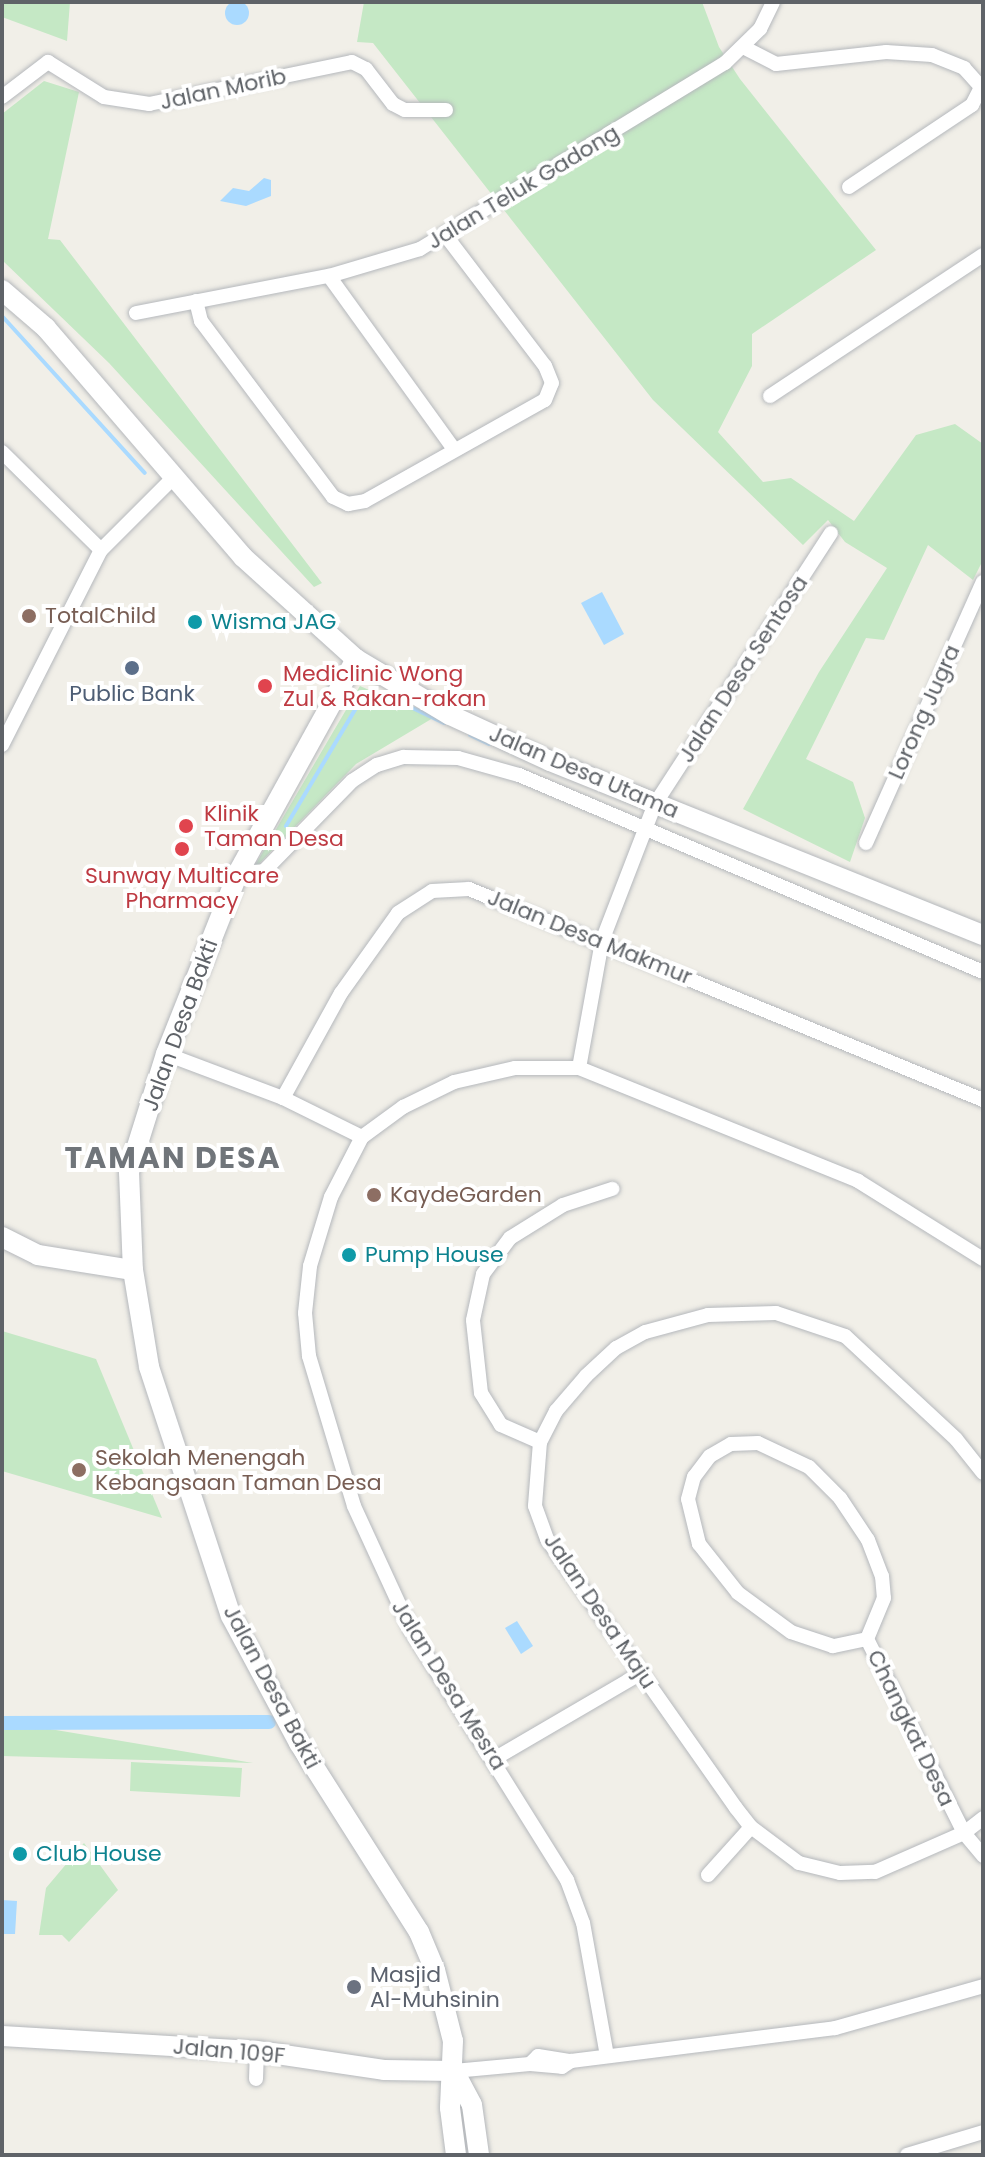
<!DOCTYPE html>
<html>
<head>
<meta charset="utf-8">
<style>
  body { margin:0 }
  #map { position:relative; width:985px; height:2157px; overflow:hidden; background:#f1efe8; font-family:Poppins,sans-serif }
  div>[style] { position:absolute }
  .green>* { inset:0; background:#c5e8c5 }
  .water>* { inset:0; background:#aadaff }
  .round { border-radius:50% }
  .stream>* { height:4px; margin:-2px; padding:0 2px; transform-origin:2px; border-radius:2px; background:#aadaff }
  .canal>* { height:14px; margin:-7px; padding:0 7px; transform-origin:7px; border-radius:7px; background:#aadaff }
  .roads { filter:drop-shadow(0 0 2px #b5b8bc) drop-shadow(0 0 2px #b5b8bc) }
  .street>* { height:14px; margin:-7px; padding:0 7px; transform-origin:7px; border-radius:7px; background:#fff }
  .secondary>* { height:20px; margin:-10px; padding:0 10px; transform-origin:10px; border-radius:10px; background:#fff }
  .dots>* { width:22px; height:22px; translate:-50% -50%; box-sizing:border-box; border:4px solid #fff; border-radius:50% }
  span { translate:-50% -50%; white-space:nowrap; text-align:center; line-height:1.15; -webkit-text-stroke:8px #fff; paint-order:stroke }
  .street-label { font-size:22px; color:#5f6368 }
  .education-label { font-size:22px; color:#785e54 }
  .left { translate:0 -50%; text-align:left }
  .culture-label { font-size:22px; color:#0d838f }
  .health-label { font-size:22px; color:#be3a42 }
  .service-label { font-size:22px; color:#4e5e75 }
  .worship-label { font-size:22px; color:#5b616d }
  .district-label { font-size:30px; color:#70757a; font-weight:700; letter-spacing:2px }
  .frame { position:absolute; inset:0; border:4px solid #5f6368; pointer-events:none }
</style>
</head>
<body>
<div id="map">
  <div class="green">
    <div style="clip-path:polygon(2px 2px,70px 2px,67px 41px,2px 17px)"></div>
    <div style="clip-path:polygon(364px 2px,702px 2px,719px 47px,740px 79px,876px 250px,752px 334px,752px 366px,718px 432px,763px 482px,791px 478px,854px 521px,916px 435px,955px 424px,983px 444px,983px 560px,973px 580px,928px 545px,884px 640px,866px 638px,806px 759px,853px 782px,865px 818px,850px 862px,743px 809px,819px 672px,887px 568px,845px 542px,828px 520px,803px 545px,653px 400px,373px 43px,357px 42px)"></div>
    <div style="clip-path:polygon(44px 81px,79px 92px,48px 239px,60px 240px,322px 583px,314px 587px,109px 363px,2px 260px,2px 114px)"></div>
    <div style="clip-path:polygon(360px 686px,433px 718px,356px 764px,251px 872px)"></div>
    <div style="clip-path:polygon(2px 1331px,96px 1359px,162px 1518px,2px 1471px)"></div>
    <div style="clip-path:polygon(2px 1721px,253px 1763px,2px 1756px)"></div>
    <div style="clip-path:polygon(131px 1762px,242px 1768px,240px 1797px,130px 1791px)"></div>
    <div style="clip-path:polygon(84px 1843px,118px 1890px,69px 1942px,62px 1935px,39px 1935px,46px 1888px)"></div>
  </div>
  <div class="water">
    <div class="round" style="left:225px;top:1px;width:24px;height:24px"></div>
    <div style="clip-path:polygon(264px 178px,271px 180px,271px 196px,246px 206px,220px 201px,233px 188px,249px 191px)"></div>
    <div style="clip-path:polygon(602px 592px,624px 634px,604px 645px,581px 603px)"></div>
    <div style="clip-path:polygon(517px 1621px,533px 1646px,521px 1654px,505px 1628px)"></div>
    <div style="clip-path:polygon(2px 1900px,17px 1901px,15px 1934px,2px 1934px)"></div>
  </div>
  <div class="stream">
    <div style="left:2px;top:316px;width:212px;rotate:47.7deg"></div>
    <div style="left:470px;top:735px;width:21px;rotate:25deg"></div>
    <div style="left:286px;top:826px;width:149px;rotate:-59.3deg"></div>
    <div style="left:362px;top:698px;width:18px;rotate:-19deg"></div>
    <div style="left:379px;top:692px;width:72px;rotate:25.5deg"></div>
  </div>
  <div class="canal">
    <div style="left:2px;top:1723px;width:267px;rotate:-0.2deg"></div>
  </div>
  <div class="roads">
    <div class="street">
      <div style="left:745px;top:48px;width:35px;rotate:27deg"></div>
      <div style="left:776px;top:64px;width:111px;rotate:-6.2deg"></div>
      <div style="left:886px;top:52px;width:46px;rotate:3.7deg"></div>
      <div style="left:932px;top:55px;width:35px;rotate:22deg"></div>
      <div style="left:964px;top:68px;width:25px;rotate:48deg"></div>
      <div style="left:2px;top:97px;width:58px;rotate:-37.3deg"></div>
      <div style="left:48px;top:62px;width:66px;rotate:32deg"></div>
      <div style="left:104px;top:97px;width:46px;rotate:8.8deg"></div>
      <div style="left:149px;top:104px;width:207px;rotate:-11.7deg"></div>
      <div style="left:352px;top:62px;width:16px;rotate:27deg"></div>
      <div style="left:366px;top:69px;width:44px;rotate:52.4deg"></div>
      <div style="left:393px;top:104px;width:13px;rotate:27deg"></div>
      <div style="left:405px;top:110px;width:41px"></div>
      <div style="left:849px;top:187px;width:148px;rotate:-33.7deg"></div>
      <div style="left:972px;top:105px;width:20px;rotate:-63deg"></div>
      <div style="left:329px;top:276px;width:213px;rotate:54.2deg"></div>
      <div style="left:196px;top:301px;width:21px;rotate:76deg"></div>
      <div style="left:201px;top:321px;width:220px;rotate:53.1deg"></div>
      <div style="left:333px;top:497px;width:17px;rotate:25deg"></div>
      <div style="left:348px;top:504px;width:17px;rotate:-10deg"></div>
      <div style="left:365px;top:501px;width:206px;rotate:-29.3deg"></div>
      <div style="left:545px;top:400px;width:18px;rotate:-68deg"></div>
      <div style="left:552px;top:383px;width:18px;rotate:-112deg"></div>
      <div style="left:545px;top:366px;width:163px;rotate:-127.3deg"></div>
      <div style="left:136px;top:313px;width:197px;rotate:-10.9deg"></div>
      <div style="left:329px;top:276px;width:95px;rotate:-16.5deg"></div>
      <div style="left:420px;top:249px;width:357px;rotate:-31.4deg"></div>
      <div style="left:725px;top:63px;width:49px;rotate:-44.2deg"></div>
      <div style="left:760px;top:29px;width:30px;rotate:-64deg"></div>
      <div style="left:770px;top:396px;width:255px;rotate:-33.5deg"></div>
      <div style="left:2px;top:452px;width:139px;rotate:44.7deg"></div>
      <div style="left:2px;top:745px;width:219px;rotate:-63.1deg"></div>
      <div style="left:101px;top:550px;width:103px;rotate:-45deg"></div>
      <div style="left:866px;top:843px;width:286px;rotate:-65.9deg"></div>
      <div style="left:238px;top:873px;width:26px;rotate:-4deg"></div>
      <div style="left:264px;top:871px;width:126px;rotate:-45.6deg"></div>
      <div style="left:352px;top:781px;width:30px;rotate:-33deg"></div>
      <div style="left:377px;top:765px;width:28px;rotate:-17deg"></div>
      <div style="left:404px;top:757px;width:54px;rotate:1.1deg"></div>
      <div style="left:458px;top:758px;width:63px;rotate:15.6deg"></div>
      <div style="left:519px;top:775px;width:504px;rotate:23deg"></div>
      <div style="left:166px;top:1054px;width:125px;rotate:20.6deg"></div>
      <div style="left:283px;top:1098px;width:88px;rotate:26.3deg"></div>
      <div style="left:579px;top:1068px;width:129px;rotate:-79.7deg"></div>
      <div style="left:602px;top:941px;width:147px;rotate:-68.9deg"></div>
      <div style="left:655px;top:804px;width:323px;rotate:-57deg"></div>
      <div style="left:283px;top:1098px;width:120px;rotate:-61.1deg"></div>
      <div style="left:341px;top:993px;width:98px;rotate:-54.5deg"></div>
      <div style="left:398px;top:913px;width:40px;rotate:-32.9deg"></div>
      <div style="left:432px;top:891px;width:37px;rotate:-3deg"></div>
      <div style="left:469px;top:889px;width:556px;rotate:22.32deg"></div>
      <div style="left:540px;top:1442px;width:43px;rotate:-156.4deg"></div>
      <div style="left:501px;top:1425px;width:38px;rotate:-122deg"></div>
      <div style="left:481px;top:1393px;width:73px;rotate:-96.3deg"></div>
      <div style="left:473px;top:1320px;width:47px;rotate:-77.7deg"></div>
      <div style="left:483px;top:1274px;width:45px;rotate:-53.1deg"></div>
      <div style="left:510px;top:1238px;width:62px;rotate:-31.9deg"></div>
      <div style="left:563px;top:1205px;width:52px;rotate:-18.1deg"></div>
      <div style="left:758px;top:1443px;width:56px;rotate:25.2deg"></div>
      <div style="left:809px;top:1467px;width:44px;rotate:45deg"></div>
      <div style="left:840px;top:1498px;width:50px;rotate:56.3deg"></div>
      <div style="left:868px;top:1540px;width:39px;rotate:69deg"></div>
      <div style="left:882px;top:1576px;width:22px;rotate:85deg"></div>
      <div style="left:884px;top:1598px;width:44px;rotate:112.5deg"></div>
      <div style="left:867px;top:1639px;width:35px;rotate:168deg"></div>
      <div style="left:833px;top:1646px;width:44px;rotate:-161.6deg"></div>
      <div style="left:791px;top:1632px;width:66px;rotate:-143.7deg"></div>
      <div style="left:738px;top:1593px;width:63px;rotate:-128.5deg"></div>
      <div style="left:699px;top:1544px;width:46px;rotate:-103.7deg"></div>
      <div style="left:688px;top:1499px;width:23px;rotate:-75deg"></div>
      <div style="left:694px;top:1477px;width:26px;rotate:-53deg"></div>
      <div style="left:710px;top:1456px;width:24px;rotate:-30deg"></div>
      <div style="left:731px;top:1444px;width:27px;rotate:-2deg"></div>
      <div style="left:983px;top:1473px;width:43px;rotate:-128.5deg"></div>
      <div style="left:956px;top:1439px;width:151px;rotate:-137.1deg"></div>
      <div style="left:845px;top:1336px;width:73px;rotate:-161.6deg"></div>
      <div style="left:776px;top:1313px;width:68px;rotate:178.3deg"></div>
      <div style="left:708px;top:1315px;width:65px;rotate:164.9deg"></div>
      <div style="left:645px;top:1332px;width:33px;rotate:151deg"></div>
      <div style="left:616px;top:1348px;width:41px;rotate:137deg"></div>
      <div style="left:586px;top:1376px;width:46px;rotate:130.6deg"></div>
      <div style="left:556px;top:1411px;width:35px;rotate:117deg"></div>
      <div style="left:540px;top:1442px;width:64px;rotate:94.5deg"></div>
      <div style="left:535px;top:1506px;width:35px;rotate:70deg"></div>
      <div style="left:547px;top:1539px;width:329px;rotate:54.9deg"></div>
      <div style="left:736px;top:1808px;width:24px;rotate:52deg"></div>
      <div style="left:751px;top:1827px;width:60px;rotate:36.9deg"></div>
      <div style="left:799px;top:1863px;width:42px;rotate:13.7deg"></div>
      <div style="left:840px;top:1873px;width:35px;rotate:-2deg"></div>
      <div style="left:875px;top:1872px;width:97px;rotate:-23.7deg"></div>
      <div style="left:964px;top:1833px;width:24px;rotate:-38deg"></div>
      <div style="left:867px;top:1639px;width:217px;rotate:63.4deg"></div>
      <div style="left:964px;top:1833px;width:30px;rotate:50deg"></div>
      <div style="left:494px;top:1759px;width:170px;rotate:-30.3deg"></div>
      <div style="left:708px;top:1875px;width:64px;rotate:-48.1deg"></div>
      <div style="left:607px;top:2056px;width:135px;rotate:-100.2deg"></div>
      <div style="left:583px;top:1923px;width:46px;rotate:-110.4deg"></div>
      <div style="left:567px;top:1880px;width:295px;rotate:-122deg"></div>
      <div style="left:411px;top:1630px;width:136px;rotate:-114.7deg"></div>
      <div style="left:354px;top:1506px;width:157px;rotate:-106.7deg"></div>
      <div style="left:309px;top:1356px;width:43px;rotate:-95.3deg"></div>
      <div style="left:305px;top:1313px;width:47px;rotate:-83.9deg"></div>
      <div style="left:310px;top:1266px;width:72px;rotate:-73.1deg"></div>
      <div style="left:331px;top:1197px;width:68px;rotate:-62.7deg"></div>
      <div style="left:362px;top:1137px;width:51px;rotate:-36.2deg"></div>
      <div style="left:403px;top:1107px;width:57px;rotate:-26.1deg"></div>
      <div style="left:454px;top:1082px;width:63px;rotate:-12.9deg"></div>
      <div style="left:515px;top:1068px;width:64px"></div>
      <div style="left:579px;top:1068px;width:301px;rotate:22deg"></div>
      <div style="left:858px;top:1181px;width:147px;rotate:32deg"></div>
      <div style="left:530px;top:2064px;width:11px;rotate:-45deg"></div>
      <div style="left:538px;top:2056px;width:33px;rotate:9deg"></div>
      <div style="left:454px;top:2071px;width:76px;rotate:-5.3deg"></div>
      <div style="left:530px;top:2064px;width:32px;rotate:5deg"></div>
      <div style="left:562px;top:2067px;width:11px;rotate:-34deg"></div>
      <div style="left:571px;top:2061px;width:266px;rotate:-7.1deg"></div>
      <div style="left:835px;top:2028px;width:154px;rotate:-15.8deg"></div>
      <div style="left:256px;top:2079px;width:28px;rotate:-88deg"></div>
      <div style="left:907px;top:2155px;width:79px;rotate:-16.8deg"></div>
    </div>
    <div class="secondary">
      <div style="left:2px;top:290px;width:58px;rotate:40.8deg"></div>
      <div style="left:46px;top:328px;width:302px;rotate:49.3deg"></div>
      <div style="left:243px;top:557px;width:152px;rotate:42.1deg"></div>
      <div style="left:356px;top:659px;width:109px;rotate:30.8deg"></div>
      <div style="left:450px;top:715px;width:110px;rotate:24.7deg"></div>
      <div style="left:550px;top:761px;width:467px;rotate:21.9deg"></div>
      <div style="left:356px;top:659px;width:244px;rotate:118.9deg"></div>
      <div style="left:238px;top:873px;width:195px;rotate:111.7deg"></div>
      <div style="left:166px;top:1054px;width:124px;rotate:107.4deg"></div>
      <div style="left:129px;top:1172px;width:98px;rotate:87.7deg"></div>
      <div style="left:133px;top:1270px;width:98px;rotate:80.6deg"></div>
      <div style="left:149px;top:1367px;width:262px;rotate:71.8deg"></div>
      <div style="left:231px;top:1616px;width:144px;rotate:61.8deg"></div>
      <div style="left:299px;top:1743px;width:224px;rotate:57.6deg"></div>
      <div style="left:419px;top:1932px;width:41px;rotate:67.2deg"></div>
      <div style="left:435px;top:1970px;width:73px;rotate:75.8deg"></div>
      <div style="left:453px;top:2041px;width:67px;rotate:92.6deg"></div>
      <div style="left:450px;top:2108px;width:47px;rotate:82.7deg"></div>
      <div style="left:2px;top:1237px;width:40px;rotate:26.6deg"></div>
      <div style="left:38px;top:1255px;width:96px;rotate:9deg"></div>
      <div style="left:2px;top:2036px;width:255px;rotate:3.4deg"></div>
      <div style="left:257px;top:2051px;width:128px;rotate:8.5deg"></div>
      <div style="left:384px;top:2070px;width:70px;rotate:0.8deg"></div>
      <div style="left:454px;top:2071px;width:38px;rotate:62deg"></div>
      <div style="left:472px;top:2105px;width:50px;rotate:82deg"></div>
    </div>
  </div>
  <div class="dots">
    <div style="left:29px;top:616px;background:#8d6e63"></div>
    <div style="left:195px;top:622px;background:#0f9aa8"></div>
    <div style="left:132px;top:668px;background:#5c6f8a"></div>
    <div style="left:265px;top:686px;background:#e0444e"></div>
    <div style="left:186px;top:826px;background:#e0444e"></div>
    <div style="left:182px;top:849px;background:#e0444e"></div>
    <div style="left:374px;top:1195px;background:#8d6e63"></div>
    <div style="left:349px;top:1255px;background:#0f9aa8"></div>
    <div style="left:79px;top:1470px;background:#8d6e63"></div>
    <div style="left:20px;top:1854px;background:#0f9aa8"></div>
    <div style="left:354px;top:1987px;background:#6b7280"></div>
  </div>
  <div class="street-label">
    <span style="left:223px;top:89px;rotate:-12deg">Jalan Morib</span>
    <span style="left:523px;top:187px;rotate:-31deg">Jalan Teluk Gadong</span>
    <span style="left:743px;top:669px;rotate:-57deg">Jalan Desa Sentosa</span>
    <span style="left:924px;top:712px;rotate:-66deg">Lorong Jugra</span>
    <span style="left:584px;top:772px;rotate:23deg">Jalan Desa Utama</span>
    <span style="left:590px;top:937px;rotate:22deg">Jalan Desa Makmur</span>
    <span style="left:180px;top:1025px;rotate:-70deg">Jalan Desa Bakti</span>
    <span style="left:600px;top:1611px;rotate:56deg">Jalan Desa Maju</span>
    <span style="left:449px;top:1685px;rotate:58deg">Jalan Desa Mesra</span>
    <span style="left:272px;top:1687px;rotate:62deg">Jalan Desa Bakti</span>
    <span style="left:911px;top:1728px;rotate:64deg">Changkat Desa</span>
    <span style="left:229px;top:2051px;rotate:5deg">Jalan 109F</span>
  </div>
  <div class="education-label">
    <span class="left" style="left:45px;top:616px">TotalChild</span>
    <span class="left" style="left:390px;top:1195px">KaydeGarden</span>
    <span class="left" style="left:95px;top:1470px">Sekolah Menengah<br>Kebangsaan Taman Desa</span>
  </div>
  <div class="culture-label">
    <span class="left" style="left:211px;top:622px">Wisma JAG</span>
    <span class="left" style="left:365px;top:1255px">Pump House</span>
    <span class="left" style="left:36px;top:1854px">Club House</span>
  </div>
  <div class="health-label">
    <span class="left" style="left:283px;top:686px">Mediclinic Wong<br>Zul &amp; Rakan-rakan</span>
    <span class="left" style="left:204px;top:826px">Klinik<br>Taman Desa</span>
    <span style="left:182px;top:888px">Sunway Multicare<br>Pharmacy</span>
  </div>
  <div class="service-label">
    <span style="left:132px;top:694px">Public Bank</span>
  </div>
  <div class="worship-label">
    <span class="left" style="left:370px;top:1987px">Masjid<br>Al-Muhsinin</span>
  </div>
  <div class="district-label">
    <span style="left:173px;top:1158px">TAMAN DESA</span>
  </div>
  <div class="frame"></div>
</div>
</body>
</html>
